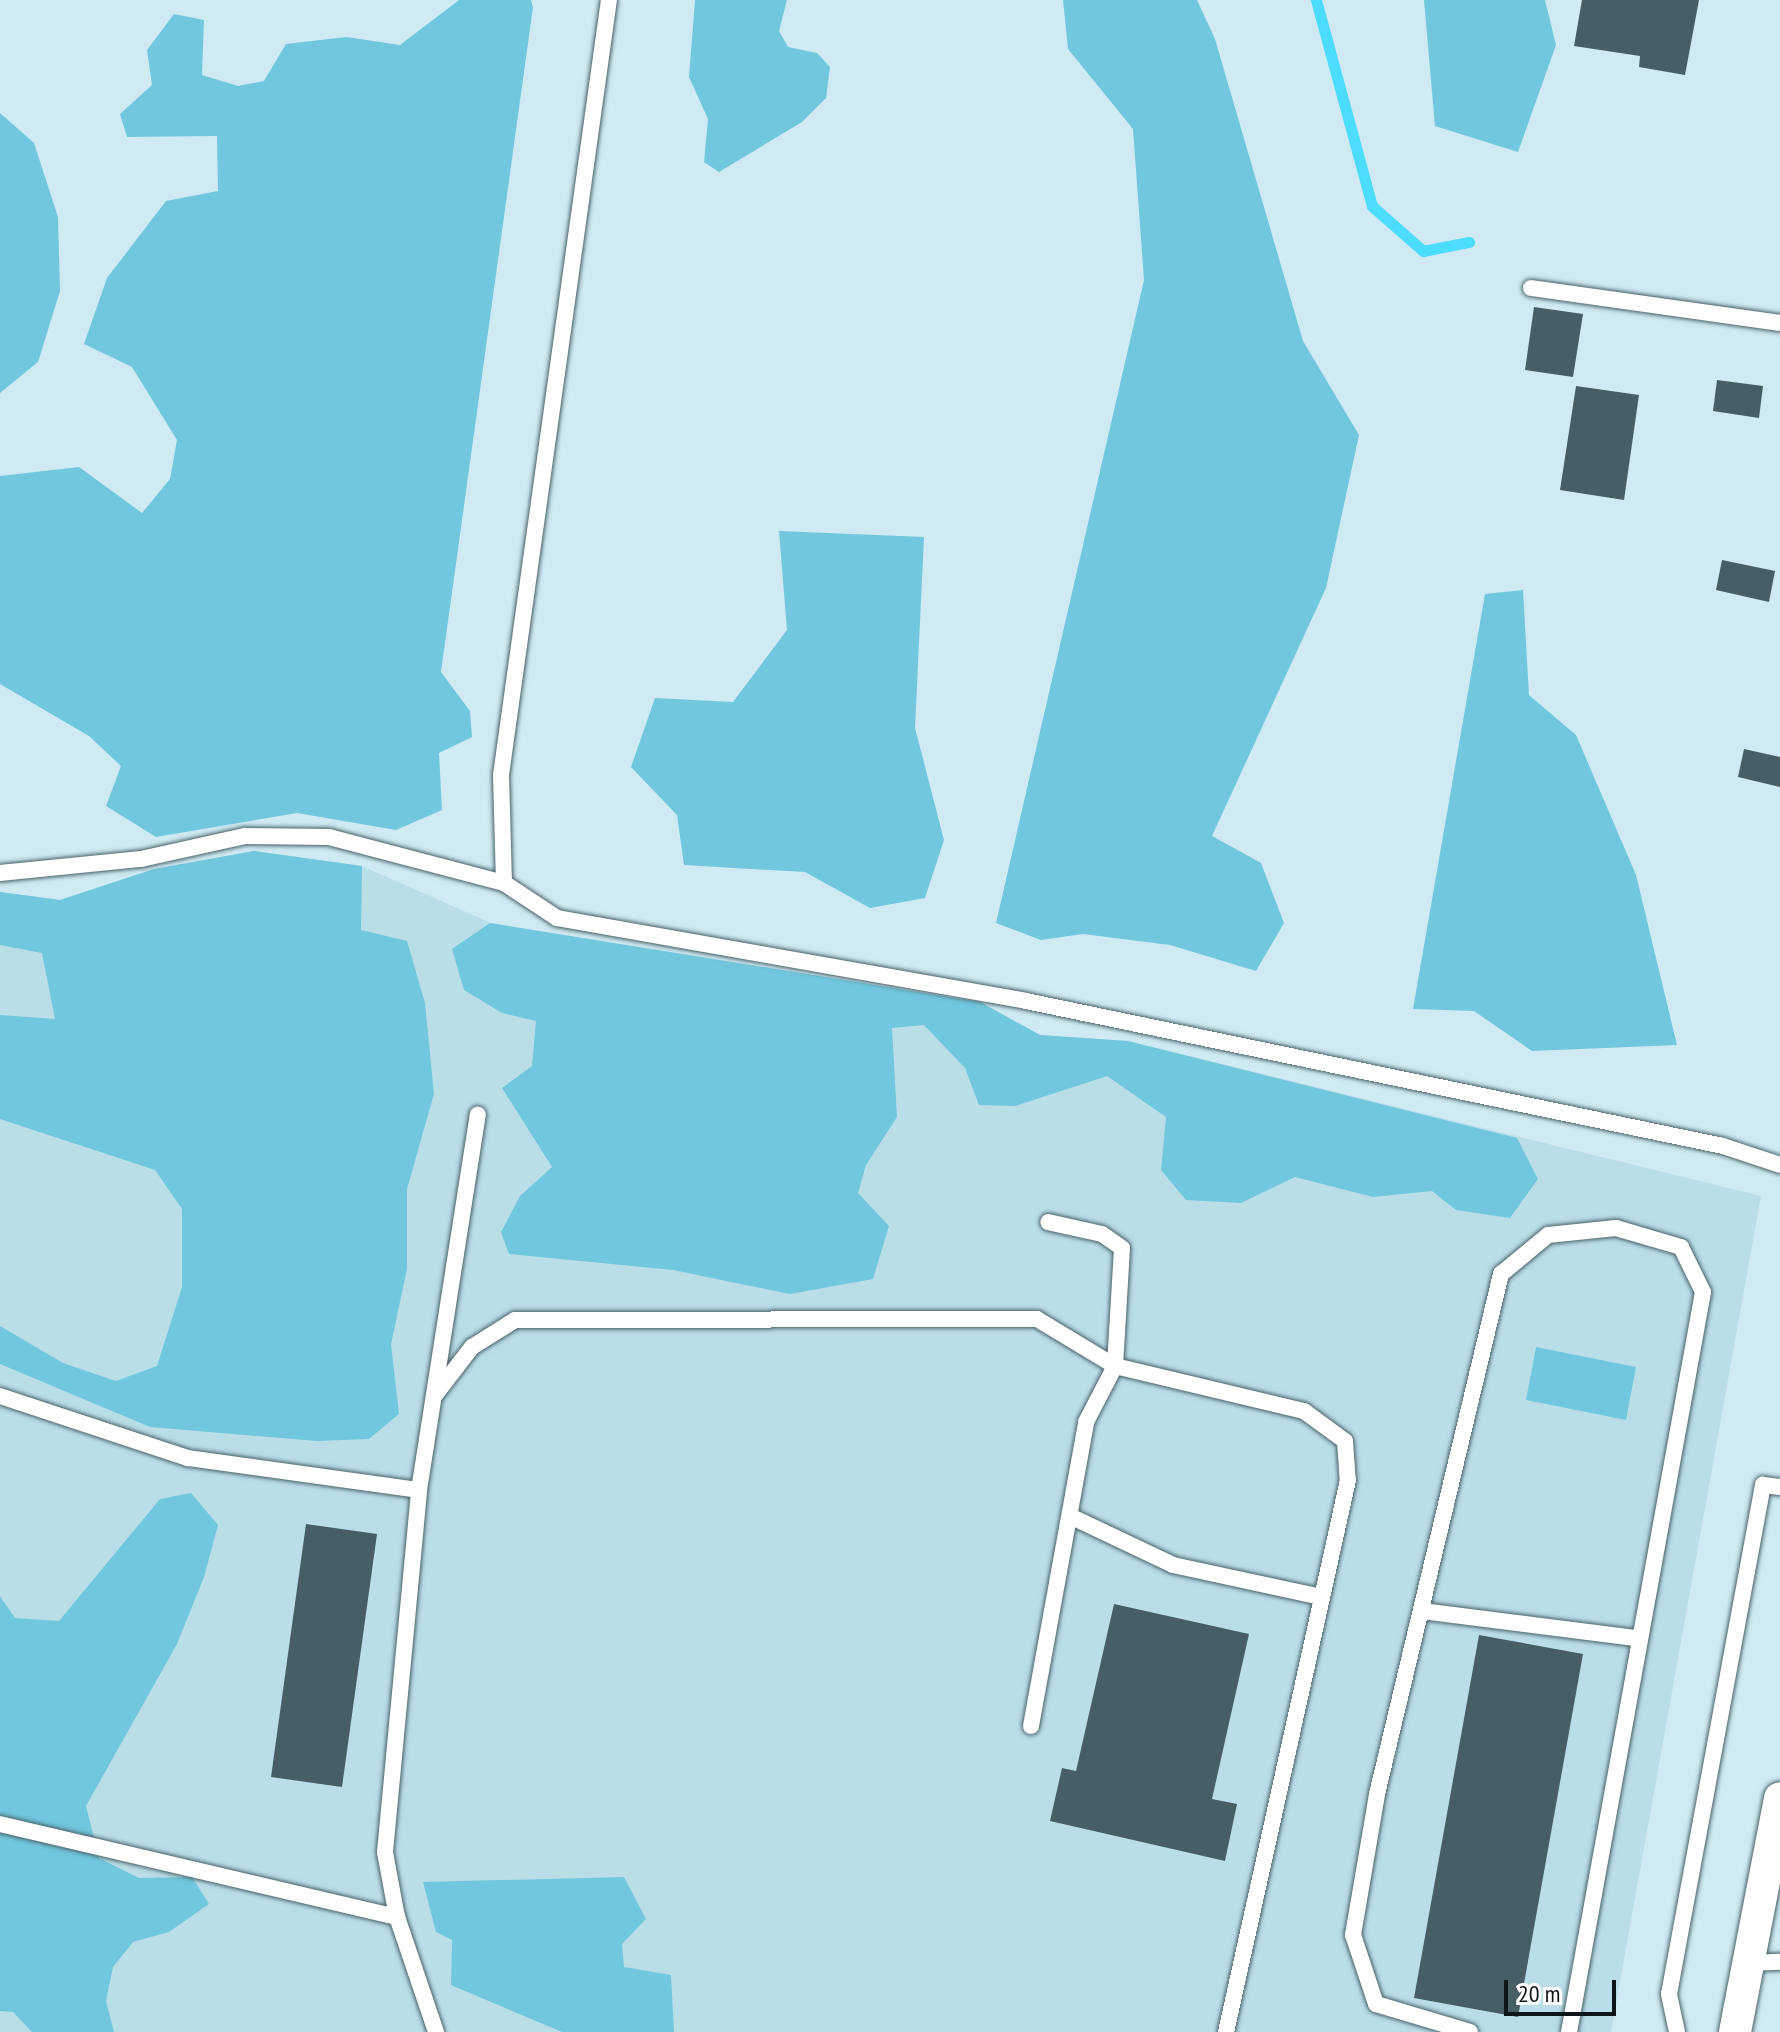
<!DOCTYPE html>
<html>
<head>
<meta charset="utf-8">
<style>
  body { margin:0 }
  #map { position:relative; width:1780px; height:2032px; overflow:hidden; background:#cfeaf2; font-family:"PT Sans Narrow",sans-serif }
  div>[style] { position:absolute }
  .built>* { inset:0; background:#badee8 }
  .green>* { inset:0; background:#71c7de }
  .stream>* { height:11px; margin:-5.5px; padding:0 5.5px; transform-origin:5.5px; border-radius:5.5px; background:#4bdcfe }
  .building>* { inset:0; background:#465e64 }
  .roads { filter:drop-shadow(0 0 2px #4a6269) drop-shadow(0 0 2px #4a6269) }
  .lane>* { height:16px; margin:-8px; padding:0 8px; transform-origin:8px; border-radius:8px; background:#fff }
  .street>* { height:32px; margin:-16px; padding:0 16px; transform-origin:16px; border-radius:16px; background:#fff }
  span { translate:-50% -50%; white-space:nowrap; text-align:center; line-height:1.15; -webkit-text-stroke:8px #fff; paint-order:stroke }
  .scale { position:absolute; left:1504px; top:1980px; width:112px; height:36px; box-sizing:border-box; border:4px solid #0c1618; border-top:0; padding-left:10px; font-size:24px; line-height:28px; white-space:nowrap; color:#0c1618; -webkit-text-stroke:6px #fff; paint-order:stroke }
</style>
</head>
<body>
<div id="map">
  <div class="built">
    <div style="clip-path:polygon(254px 851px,362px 866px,491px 923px,980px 1002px,1040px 1035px,1128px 1041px,1761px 1196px,1611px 2032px,0 2032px,0 892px,60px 900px,154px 869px)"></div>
  </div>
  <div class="green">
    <div style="clip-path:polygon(459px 0,531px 0,533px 7px,441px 672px,470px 711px,472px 737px,439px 753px,442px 810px,396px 830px,297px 813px,156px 837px,106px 806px,121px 766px,89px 736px,0 684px,0 476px,79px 467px,142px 513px,170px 479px,177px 440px,132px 367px,84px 344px,107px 278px,166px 201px,218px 191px,217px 136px,127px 137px,120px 114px,152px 85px,147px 50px,174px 14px,204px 20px,202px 75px,238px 86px,264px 81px,286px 44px,346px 37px,400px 45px)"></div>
    <div style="clip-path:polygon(695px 0,787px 0,779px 31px,788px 47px,817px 53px,830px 67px,826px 98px,802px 122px,719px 172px,704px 162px,708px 119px,689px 77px)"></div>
    <div style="clip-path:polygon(1063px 0,1197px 0,1215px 39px,1303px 341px,1359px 435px,1326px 588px,1212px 836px,1261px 863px,1284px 923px,1256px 971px,1170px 945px,1083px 934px,1041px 940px,996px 923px,1144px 280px,1133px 129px,1068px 49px)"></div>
    <div style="clip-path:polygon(1424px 0,1545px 0,1556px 45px,1518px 152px,1435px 126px)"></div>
    <div style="clip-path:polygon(0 113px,34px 143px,58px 217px,60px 291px,38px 362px,0 393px)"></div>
    <div style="clip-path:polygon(779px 531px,924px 537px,915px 728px,944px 840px,925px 898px,870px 908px,805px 872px,684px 865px,677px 815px,631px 767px,655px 698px,733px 702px,787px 630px)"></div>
    <div style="clip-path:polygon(1523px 590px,1529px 695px,1576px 735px,1636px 875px,1677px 1045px,1532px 1051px,1474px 1011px,1413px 1009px,1485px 594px)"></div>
    <div style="clip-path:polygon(254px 851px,362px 866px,361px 930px,407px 941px,425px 1003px,434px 1094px,407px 1189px,407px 1269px,391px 1344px,399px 1414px,369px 1439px,317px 1441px,150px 1427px,0 1364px,0 1326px,63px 1363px,116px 1381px,157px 1366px,182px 1287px,182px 1209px,155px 1170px,0 1119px,0 1015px,55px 1019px,42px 953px,0 945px,0 892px,60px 900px,154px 869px)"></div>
    <div style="clip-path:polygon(490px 923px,980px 1002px,1040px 1035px,1128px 1041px,1517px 1138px,1538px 1179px,1510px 1218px,1456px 1210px,1432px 1191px,1373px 1197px,1295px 1177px,1241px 1203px,1186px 1200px,1161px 1170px,1166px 1117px,1107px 1076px,1015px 1106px,979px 1105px,965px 1068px,924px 1025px,892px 1028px,897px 1117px,866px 1165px,858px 1193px,889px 1226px,873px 1279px,790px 1294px,673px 1270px,509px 1254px,501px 1232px,520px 1196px,552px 1167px,502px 1088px,532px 1066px,536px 1021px,502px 1013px,464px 990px,452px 949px)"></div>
    <div style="clip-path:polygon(1536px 1347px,1636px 1367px,1626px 1420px,1526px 1400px)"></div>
    <div style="clip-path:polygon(191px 1493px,218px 1525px,204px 1577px,177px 1644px,86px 1806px,99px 1858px,139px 1878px,192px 1877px,209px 1904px,169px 1932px,133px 1942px,113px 1967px,106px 2001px,114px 2032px,32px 2032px,13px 2012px,0 2011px,0 1596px,15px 1618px,59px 1621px,160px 1499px)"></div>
    <div style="clip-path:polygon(624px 1877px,646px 1919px,622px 1944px,624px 1967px,671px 1975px,674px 2032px,562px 2032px,451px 1985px,452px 1940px,436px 1932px,423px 1882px)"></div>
  </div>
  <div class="stream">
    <div style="left:1316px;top:0;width:213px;rotate:74.8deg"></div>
    <div style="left:1372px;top:206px;width:68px;rotate:41.4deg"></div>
    <div style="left:1423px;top:251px;width:47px;rotate:-11.1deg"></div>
  </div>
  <div class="building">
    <div style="clip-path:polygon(1582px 0,1699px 0,1685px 75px,1639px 67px,1640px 56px,1574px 46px)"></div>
    <div style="clip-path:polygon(1534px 307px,1583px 314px,1573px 377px,1525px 370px)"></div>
    <div style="clip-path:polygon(1717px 380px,1763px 386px,1759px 418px,1713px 411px)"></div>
    <div style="clip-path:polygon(1576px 386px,1639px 395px,1624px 500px,1560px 490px)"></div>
    <div style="clip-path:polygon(1722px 560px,1775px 571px,1769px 602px,1716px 590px)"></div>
    <div style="clip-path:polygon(1744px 749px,1780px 757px,1780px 787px,1738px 777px)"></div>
    <div style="clip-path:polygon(306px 1524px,377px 1534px,342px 1787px,271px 1777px)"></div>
    <div style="clip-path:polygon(1114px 1604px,1249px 1634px,1212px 1799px,1237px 1804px,1225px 1861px,1050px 1821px,1062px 1768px,1076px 1771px)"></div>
    <div style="clip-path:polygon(1479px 1635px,1583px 1654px,1518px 2017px,1414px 1998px)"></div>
  </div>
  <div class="roads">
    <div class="lane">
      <div style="left:1531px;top:288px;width:251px;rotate:8deg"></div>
      <div style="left:0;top:873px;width:142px;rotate:-5.7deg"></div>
      <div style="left:141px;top:859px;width:107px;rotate:-12.5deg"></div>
      <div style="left:245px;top:836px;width:84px;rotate:0.7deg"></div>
      <div style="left:329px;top:837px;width:181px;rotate:14.7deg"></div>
      <div style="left:504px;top:883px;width:64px;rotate:33.4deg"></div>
      <div style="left:557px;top:918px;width:476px;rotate:10deg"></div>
      <div style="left:1026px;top:1001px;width:712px;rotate:11.75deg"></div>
      <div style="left:1723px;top:1146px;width:60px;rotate:18.4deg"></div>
      <div style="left:504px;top:883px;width:108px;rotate:-91.6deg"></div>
      <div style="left:501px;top:775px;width:782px;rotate:-82.07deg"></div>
      <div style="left:435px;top:1395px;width:61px;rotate:-52.4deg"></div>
      <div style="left:472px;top:1347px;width:51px;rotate:-32.1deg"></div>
      <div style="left:515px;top:1320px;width:522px;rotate:-0.11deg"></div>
      <div style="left:1037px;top:1319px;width:91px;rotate:31.1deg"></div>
      <div style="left:1115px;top:1366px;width:118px;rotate:-86.6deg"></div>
      <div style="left:1122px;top:1248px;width:24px;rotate:-145deg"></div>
      <div style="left:1102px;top:1234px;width:55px;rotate:-167.5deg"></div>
      <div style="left:0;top:1396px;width:198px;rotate:18.3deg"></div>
      <div style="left:188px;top:1458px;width:233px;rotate:7.9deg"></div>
      <div style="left:1072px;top:1517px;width:112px;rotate:25.4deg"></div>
      <div style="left:1173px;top:1565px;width:151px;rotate:12.2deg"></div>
      <div style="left:1422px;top:1611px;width:217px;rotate:7.2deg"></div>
      <div style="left:1031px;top:1726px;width:309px;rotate:-79.7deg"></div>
      <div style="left:1086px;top:1422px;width:63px;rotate:-62.6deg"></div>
      <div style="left:1115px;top:1366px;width:194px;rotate:13.4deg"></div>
      <div style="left:1304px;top:1411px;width:51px;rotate:36.2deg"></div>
      <div style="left:1345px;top:1441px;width:39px;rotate:86deg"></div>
      <div style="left:1348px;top:1480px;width:565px;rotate:102.46deg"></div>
      <div style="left:0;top:1824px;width:408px;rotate:13.2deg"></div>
      <div style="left:1746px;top:1963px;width:34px;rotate:-2deg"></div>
      <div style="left:436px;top:2032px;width:121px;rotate:-108.7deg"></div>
      <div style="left:397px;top:1917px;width:66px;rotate:-100.5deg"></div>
      <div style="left:385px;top:1852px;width:364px;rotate:-84.6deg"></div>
      <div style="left:419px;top:1490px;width:380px;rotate:-81.1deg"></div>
      <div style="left:1470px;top:2032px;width:98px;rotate:-163.4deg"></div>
      <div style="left:1376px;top:2004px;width:73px;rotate:-108.4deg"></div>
      <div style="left:1353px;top:1935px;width:143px;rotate:-80.3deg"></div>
      <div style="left:1377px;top:1794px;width:535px;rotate:-76.59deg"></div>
      <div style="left:1501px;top:1274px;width:61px;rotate:-39.7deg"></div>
      <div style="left:1548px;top:1235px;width:68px;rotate:-5.9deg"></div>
      <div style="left:1616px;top:1228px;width:68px;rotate:16.3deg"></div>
      <div style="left:1681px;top:1247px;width:50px;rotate:63.9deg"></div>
      <div style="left:1703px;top:1292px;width:752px;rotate:100.26deg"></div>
      <div style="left:1677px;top:2032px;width:39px;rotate:-102deg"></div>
      <div style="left:1669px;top:1994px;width:518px;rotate:-79.54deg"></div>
      <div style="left:1763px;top:1485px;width:17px;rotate:7deg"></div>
    </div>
    <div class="street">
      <div style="left:1735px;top:2032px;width:238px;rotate:-79.1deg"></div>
    </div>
  </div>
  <div class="scale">20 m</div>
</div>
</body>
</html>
